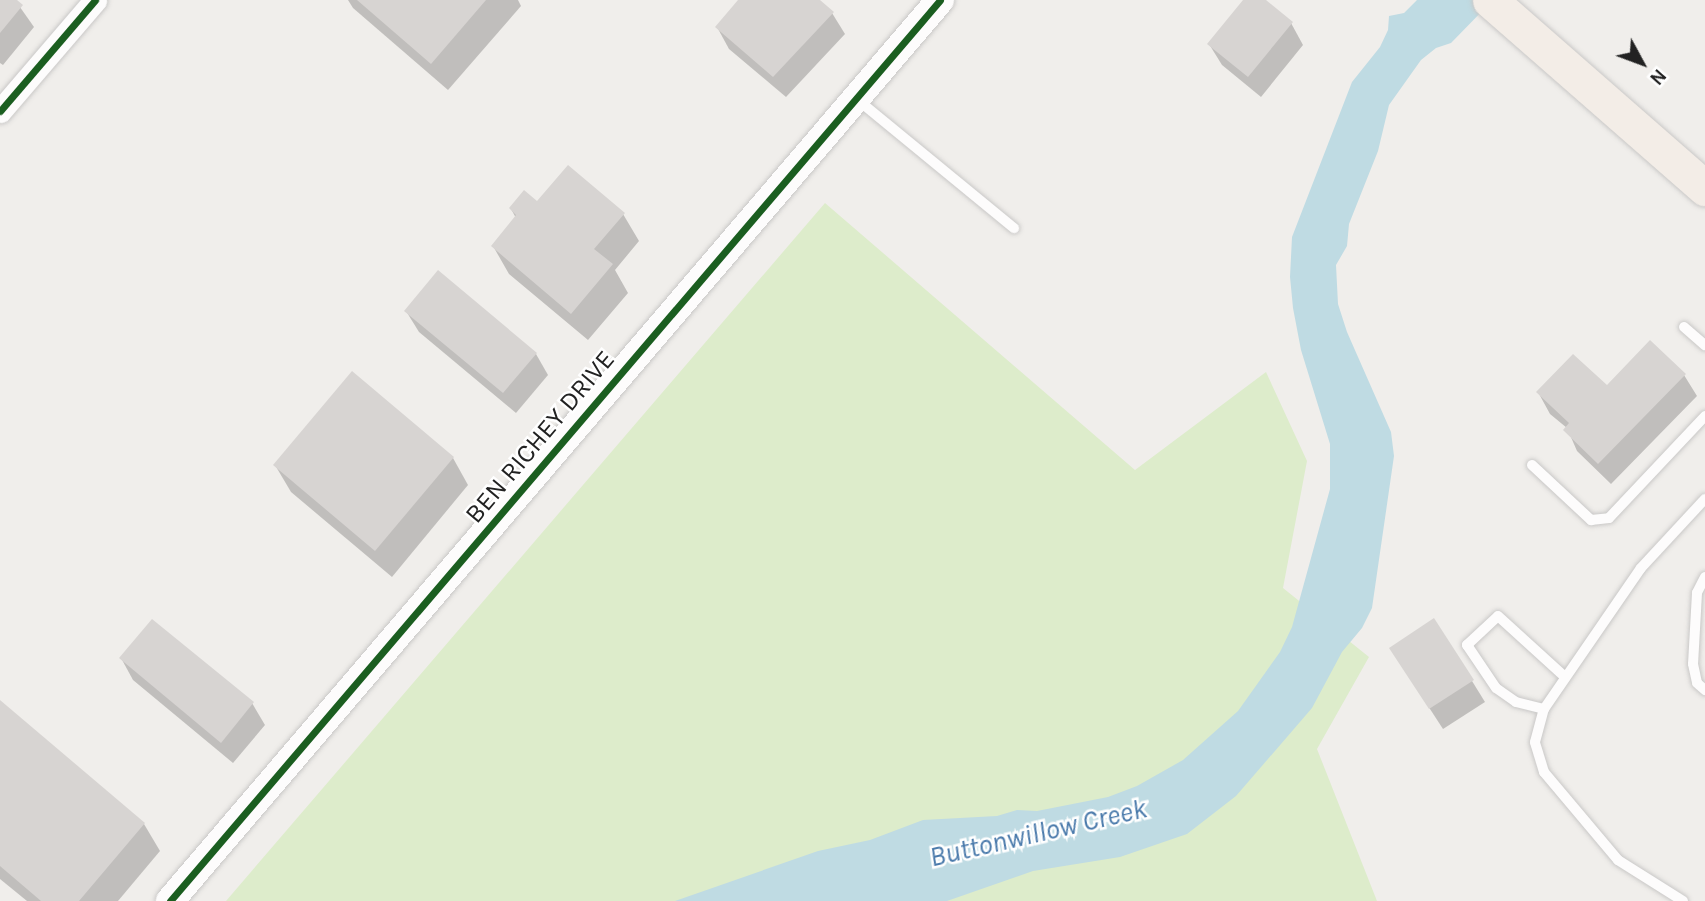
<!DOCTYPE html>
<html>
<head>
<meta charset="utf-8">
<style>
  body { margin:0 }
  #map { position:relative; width:1705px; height:901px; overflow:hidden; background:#f0eeeb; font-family:Karla,sans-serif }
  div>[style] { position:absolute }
  .grass>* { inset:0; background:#ddeccb }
  .water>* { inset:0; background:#bfdbe3 }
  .shadow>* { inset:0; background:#0003 }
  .building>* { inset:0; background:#d7d4d2 }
  .roads { filter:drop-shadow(0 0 2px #c9c8c7) drop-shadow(0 0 2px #c9c8c7) }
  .service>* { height:10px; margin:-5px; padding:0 5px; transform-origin:5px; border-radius:5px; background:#fdfcfc }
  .minor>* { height:23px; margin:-11.5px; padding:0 11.5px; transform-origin:11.5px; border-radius:11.5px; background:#fdfcfc }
  .tertiary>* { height:28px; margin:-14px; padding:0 14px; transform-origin:14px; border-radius:14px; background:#fdfcfc }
  .primary>* { height:35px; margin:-17.5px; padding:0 17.5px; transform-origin:17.5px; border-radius:17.5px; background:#f3ede7 }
  .cycleway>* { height:7px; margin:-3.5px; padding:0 3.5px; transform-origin:3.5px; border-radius:3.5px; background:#1b5e20 }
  span { translate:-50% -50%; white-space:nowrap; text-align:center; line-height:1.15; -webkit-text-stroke:5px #fff; paint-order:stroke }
  .street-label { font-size:26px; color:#222 }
  .water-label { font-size:28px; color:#4a7aab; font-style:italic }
  .north { position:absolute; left:1607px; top:28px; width:70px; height:70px; -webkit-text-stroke:5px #fff; paint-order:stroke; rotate:131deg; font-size:19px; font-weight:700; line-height:28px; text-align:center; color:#222 }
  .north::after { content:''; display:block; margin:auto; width:24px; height:32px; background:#222; clip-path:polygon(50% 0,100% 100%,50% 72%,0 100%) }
</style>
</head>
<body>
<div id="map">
  <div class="grass">
    <div style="clip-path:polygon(825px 203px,1135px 470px,1266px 372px,1307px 461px,1283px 588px,1369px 657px,1317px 749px,1377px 901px,226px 901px)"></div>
  </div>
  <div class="water">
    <div style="clip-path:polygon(1417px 0,1493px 0,1451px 43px,1436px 48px,1421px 60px,1389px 105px,1378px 151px,1349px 224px,1347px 246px,1336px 265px,1338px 304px,1347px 332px,1391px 432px,1394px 456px,1372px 608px,1362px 628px,1342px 652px,1312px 708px,1236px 796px,1187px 834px,1120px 857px,1033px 871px,947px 901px,675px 901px,818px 851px,870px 840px,923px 820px,997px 816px,1017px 810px,1037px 811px,1108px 797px,1137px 786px,1183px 760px,1238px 711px,1280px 652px,1292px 627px,1330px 489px,1330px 444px,1301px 350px,1293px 308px,1290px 277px,1292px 237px,1352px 82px,1380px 47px,1388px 30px,1389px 16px,1404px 13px)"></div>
  </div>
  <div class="shadow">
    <div style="clip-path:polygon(0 0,15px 0,34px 27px,3px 65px,0 63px)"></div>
    <div style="clip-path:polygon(348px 0,518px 0,521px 6px,448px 90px,353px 8px)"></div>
    <div style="clip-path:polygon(740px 0,817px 0,832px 13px,845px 34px,786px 97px,729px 49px,717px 27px)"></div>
    <div style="clip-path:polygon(1246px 0,1263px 0,1291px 23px,1303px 45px,1261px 97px,1222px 65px,1209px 44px)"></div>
    <div style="clip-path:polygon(538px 203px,623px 214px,639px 241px,615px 270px,628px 293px,588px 340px,509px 274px,493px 246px,516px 218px,511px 209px)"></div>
    <div style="clip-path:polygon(406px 311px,536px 354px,548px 375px,516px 413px,419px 332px)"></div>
    <div style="clip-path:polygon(1684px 375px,1697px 396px,1611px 484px,1577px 451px,1567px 428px,1550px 414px,1538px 392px,1607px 387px)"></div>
    <div style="clip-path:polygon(453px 458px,468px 485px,392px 577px,291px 492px,275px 465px)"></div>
    <div style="clip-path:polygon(121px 658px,252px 703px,265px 725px,233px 763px,133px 680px)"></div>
    <div style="clip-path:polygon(1404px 669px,1472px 681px,1485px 702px,1443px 729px)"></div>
    <div style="clip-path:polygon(0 702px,144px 824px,160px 851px,118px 901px,27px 901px,0 879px)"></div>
  </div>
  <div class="building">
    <div style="clip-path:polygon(0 0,17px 0,23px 5px,0 33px)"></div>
    <div style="clip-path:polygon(357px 0,486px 0,431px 64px)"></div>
    <div style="clip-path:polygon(738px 0,820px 0,834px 12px,773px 77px,715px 27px)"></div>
    <div style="clip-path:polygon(1243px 0,1266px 0,1293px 22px,1248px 77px,1207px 44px)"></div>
    <div style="clip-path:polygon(568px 165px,625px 213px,594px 249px,613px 264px,571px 314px,491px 246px,516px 215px,509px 208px,524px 190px,537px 201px)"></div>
    <div style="clip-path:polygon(438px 270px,537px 353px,503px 393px,404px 311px)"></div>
    <div style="clip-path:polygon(1650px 340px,1686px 374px,1598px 464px,1563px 430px,1569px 423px,1536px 392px,1573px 354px,1607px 385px)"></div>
    <div style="clip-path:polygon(352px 371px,454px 457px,375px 551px,273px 465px)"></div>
    <div style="clip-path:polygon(1434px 618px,1474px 680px,1429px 709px,1389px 648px)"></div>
    <div style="clip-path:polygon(152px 619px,254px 702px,221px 743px,119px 658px)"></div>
    <div style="clip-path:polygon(0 700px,145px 823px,79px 901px,41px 901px,0 866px)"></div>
  </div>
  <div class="roads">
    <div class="service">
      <div style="left:858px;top:100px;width:202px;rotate:39.4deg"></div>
      <div style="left:1684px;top:327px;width:28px;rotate:41deg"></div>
      <div style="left:1532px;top:465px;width:81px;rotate:43deg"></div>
      <div style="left:1591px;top:520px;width:18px;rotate:-6deg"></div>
      <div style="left:1609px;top:518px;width:140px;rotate:-46.7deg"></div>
      <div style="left:1705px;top:577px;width:18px;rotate:117deg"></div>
      <div style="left:1697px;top:593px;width:71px;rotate:93.2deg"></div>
      <div style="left:1693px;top:664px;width:19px;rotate:78deg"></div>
      <div style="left:1697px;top:683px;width:11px;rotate:41deg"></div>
      <div style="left:1544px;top:709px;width:29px;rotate:-166deg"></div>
      <div style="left:1516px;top:702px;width:24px;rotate:-145deg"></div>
      <div style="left:1496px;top:688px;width:52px;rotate:-124deg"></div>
      <div style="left:1467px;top:645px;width:42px;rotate:-43.1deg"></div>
      <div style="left:1498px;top:616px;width:91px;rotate:42.3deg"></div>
      <div style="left:1683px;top:901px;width:77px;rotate:-147.8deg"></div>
      <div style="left:1618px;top:860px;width:115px;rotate:-130.1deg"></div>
      <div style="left:1544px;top:772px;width:31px;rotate:-107deg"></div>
      <div style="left:1535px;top:742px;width:34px;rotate:-75deg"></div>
      <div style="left:1544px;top:709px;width:171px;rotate:-55.5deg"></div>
      <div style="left:1641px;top:568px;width:94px;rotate:-47.2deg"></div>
    </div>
    <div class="minor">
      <div style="left:0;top:111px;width:146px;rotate:-49.4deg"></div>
    </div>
    <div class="tertiary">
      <div style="left:170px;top:901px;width:1185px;rotate:-49.48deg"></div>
    </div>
    <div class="primary">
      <div style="left:1490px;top:0;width:286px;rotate:41.2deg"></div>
    </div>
  </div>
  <div class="cycleway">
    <div style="left:0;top:111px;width:146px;rotate:-49.4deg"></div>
    <div style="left:170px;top:901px;width:1185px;rotate:-49.48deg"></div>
  </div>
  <div class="street-label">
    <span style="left:540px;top:437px;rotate:-50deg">BEN RICHEY DRIVE</span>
  </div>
  <div class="water-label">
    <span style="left:1038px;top:833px;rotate:-13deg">Buttonwillow Creek</span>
  </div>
  <div class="north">N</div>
</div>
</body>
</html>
